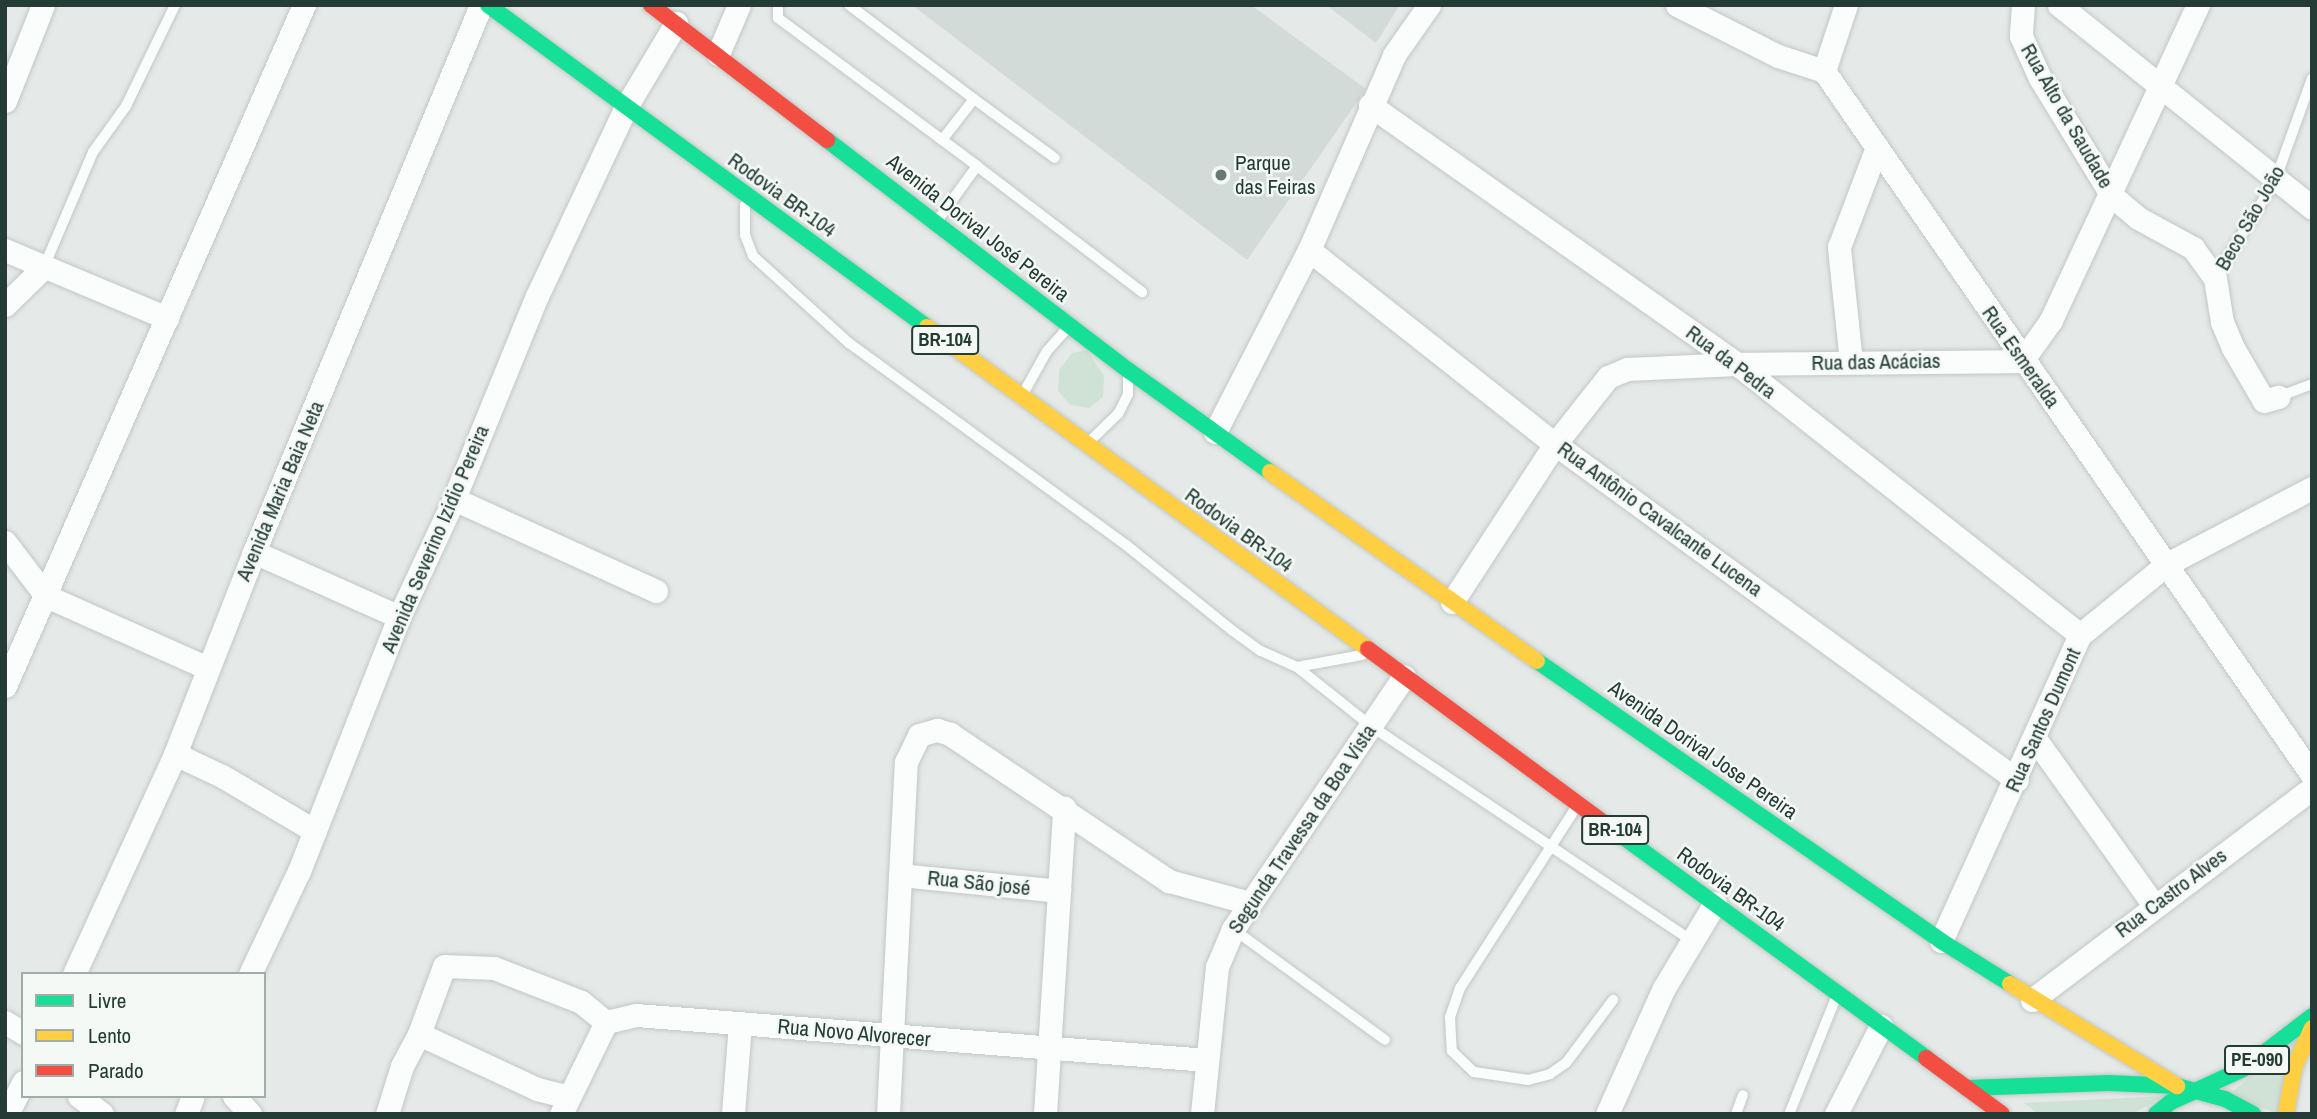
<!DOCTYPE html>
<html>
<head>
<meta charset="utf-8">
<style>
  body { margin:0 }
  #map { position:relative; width:2317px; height:1119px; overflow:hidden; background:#e5eae8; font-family:"Archivo Narrow",sans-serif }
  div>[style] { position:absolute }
  .built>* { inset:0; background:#d3dbd8 }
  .green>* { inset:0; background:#d0e2d5 }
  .roads { filter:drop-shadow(0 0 2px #c2c7c5) drop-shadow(0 0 2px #c2c7c5) }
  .lane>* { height:10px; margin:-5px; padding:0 5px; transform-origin:5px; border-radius:5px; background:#fbfcfc }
  .street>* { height:23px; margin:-11.5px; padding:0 11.5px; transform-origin:11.5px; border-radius:11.5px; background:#fbfcfc }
  .fast>* { height:16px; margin:-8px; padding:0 8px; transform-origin:8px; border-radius:8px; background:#16e098 }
  .slow>* { height:16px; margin:-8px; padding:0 8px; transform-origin:8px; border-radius:8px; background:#ffcf43 }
  .jam>* { height:16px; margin:-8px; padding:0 8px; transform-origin:8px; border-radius:8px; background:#f24e42 }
  .dots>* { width:19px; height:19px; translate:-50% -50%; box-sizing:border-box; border:4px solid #f4f9f6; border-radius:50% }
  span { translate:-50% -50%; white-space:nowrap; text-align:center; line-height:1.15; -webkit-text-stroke:5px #f4f9f6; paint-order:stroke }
  .shield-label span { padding:2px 5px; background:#f4f9f6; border:2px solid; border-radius:5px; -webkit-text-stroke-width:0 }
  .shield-label { font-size:19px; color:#243c35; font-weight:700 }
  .street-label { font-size:21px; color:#243c35 }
  .poi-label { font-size:21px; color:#243c35 }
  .left { translate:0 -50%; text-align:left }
  .frame { position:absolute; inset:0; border:7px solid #243c35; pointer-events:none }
  .legend { position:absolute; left:21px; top:972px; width:245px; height:126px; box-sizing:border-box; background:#f4f9f6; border:2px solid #a1ada9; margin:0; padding:9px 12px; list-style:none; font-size:21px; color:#243c35 }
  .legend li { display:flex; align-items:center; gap:14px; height:35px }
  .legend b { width:35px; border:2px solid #a1ada9 }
</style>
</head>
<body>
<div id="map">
  <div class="built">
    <div style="clip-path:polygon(912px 5px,1251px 5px,1366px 89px,1247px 260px)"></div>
    <div style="clip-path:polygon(1326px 5px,1400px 5px,1376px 43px)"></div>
  </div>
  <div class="green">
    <div style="clip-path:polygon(1087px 350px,1104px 376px,1103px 397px,1089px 408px,1070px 405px,1058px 391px,1059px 370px,1072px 353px)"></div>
    <div style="clip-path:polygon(2305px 1029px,2278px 1114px,2229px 1095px)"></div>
    <div style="clip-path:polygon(2165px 1096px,2132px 1114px,2038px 1114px,2024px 1103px)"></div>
  </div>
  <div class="roads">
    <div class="lane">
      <div style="left:778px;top:5px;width:13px;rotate:90deg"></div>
      <div style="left:778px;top:18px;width:248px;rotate:36.6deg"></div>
      <div style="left:977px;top:166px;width:68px;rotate:126deg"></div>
      <div style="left:849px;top:5px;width:156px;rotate:36.9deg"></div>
      <div style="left:974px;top:99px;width:52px;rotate:128deg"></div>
      <div style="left:974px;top:99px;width:100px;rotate:36.1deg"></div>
      <div style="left:977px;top:166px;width:208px;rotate:37.4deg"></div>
      <div style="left:745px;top:205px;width:30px;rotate:90deg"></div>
      <div style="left:745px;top:235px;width:22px;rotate:69deg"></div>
      <div style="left:753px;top:256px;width:130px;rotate:42.2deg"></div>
      <div style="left:849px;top:343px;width:343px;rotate:36.1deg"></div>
      <div style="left:1126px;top:545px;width:137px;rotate:38.8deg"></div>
      <div style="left:1233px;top:631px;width:34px;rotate:36deg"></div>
      <div style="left:1261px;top:651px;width:39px;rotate:24deg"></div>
      <div style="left:1297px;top:667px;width:66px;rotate:-10.5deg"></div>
      <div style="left:44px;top:267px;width:125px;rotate:-66.9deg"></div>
      <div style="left:93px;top:152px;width:57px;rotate:-54.3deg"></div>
      <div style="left:126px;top:106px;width:112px;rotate:-64.1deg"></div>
      <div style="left:2215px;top:278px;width:114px;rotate:-58.3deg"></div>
      <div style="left:2275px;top:181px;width:109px;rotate:-70.2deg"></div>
      <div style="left:1024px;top:392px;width:47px;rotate:-60.7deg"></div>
      <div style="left:1047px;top:351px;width:31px;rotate:-48deg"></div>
      <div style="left:2278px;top:397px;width:36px;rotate:-21deg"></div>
      <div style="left:1093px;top:438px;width:35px;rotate:-44deg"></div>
      <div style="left:1118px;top:414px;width:22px;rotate:-63deg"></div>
      <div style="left:1128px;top:394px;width:18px;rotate:-90deg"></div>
      <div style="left:1297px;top:667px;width:95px;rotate:38.6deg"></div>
      <div style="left:1371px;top:726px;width:386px;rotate:33.8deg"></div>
      <div style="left:1575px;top:809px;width:213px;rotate:122.7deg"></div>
      <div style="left:1460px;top:988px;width:31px;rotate:109deg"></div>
      <div style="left:1450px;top:1017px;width:34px;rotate:87deg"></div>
      <div style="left:1452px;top:1051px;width:30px;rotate:44deg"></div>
      <div style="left:1474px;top:1072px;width:55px;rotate:8.4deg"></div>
      <div style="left:1528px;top:1080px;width:23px;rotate:-15deg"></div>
      <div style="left:1550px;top:1074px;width:19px;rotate:-35deg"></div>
      <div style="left:1566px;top:1063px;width:79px;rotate:-53.3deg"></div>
      <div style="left:1233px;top:929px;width:188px;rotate:36.1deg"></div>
      <div style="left:1790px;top:1112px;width:121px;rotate:-68.1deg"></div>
      <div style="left:1736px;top:1114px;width:20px;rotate:-70deg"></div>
    </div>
    <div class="street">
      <div style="left:1677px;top:5px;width:113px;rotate:26.8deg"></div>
      <div style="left:1778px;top:56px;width:48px;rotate:18.1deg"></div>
      <div style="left:1824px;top:71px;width:857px;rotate:55.27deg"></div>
      <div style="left:2023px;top:5px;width:31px;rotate:94deg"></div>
      <div style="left:2021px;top:36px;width:46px;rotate:65.7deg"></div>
      <div style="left:2040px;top:78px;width:138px;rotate:58.6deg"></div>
      <div style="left:2112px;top:196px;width:34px;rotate:40deg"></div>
      <div style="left:2138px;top:218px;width:63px;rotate:28.6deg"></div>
      <div style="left:2193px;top:248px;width:37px;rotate:54deg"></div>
      <div style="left:2215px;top:278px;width:45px;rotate:81deg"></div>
      <div style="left:2222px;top:322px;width:28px;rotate:67deg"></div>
      <div style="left:2233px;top:348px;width:61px;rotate:59.7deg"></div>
      <div style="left:2264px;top:401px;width:15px;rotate:-16deg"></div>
      <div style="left:2059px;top:5px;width:324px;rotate:38.7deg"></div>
      <div style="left:718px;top:54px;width:53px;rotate:-66.8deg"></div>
      <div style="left:1824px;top:71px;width:70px;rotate:-71.6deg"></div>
      <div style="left:5px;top:101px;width:103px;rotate:-68.4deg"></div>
      <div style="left:1370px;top:105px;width:449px;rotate:35.2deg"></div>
      <div style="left:1737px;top:364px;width:437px;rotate:38.3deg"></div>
      <div style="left:5px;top:250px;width:176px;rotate:22.8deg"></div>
      <div style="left:1309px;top:250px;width:313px;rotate:38.3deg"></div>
      <div style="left:1555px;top:444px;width:571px;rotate:36.03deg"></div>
      <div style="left:5px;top:305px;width:54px;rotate:-44.3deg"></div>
      <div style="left:1851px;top:362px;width:116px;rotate:-96deg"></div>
      <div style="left:1839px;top:247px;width:107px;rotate:-69.2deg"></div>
      <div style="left:1215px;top:432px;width:205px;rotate:-62.7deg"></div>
      <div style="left:1309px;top:250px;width:213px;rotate:-66.4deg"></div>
      <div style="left:1394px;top:55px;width:61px;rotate:-55deg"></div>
      <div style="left:454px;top:499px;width:222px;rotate:24.5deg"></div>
      <div style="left:5px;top:542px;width:68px;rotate:52.8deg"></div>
      <div style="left:46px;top:596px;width:177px;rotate:24deg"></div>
      <div style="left:254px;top:552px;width:159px;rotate:24.1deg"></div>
      <div style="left:1452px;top:602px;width:189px;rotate:-56.9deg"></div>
      <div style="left:1555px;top:444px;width:85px;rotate:-51.7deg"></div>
      <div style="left:1608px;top:377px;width:21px;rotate:-23deg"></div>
      <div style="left:1627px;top:369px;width:110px;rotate:-2.6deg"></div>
      <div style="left:1737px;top:364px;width:285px;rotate:-0.6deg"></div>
      <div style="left:2022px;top:361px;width:50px;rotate:-54.7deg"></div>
      <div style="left:2051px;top:320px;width:348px;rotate:-65deg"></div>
      <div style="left:5px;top:686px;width:744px;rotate:-66.3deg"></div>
      <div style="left:2036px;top:740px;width:201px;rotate:54.5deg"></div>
      <div style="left:175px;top:754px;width:52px;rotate:25.1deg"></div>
      <div style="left:222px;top:776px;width:108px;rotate:30.6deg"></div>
      <div style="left:900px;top:875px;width:160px;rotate:5.7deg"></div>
      <div style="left:1941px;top:941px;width:336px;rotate:-65.6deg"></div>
      <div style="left:2080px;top:635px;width:112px;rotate:-39.2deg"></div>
      <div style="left:2167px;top:564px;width:164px;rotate:-27.7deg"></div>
      <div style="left:74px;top:974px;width:242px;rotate:-65.3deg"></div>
      <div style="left:175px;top:754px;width:217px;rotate:-68.6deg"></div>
      <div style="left:254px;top:552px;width:592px;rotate:-67.46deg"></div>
      <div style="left:250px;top:974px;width:114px;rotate:-64.6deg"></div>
      <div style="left:299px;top:871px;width:273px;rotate:-68.5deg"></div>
      <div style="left:399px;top:617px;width:130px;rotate:-65deg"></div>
      <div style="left:454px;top:499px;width:219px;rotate:-67.8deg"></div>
      <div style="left:537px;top:296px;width:209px;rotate:-64.8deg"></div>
      <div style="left:626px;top:107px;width:98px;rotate:-59.2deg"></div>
      <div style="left:2032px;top:1000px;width:351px;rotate:-37.1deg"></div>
      <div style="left:5px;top:1022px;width:21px;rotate:31deg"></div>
      <div style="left:419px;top:1034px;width:72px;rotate:-69.8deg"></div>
      <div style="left:444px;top:966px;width:50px;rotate:2.3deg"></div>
      <div style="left:494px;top:968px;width:93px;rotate:21.3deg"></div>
      <div style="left:581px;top:1002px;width:32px;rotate:39deg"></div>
      <div style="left:79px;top:1096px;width:29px;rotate:38deg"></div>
      <div style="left:234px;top:1096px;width:24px;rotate:48deg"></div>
      <div style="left:7px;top:1114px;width:36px;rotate:-63deg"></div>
      <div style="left:186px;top:1114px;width:19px;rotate:-69deg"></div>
      <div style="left:387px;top:1114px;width:50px;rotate:-72.6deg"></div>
      <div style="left:402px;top:1066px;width:36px;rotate:-62deg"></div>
      <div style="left:419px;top:1034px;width:130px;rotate:25deg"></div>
      <div style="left:537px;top:1089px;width:32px;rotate:14deg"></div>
      <div style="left:561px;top:1114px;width:102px;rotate:-63.9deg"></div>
      <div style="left:606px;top:1022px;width:31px;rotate:-13deg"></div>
      <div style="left:636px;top:1015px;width:572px;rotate:4.51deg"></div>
      <div style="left:733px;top:1114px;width:91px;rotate:-85.6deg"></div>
      <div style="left:888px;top:1114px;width:352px;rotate:-87.1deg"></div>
      <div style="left:906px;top:762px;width:30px;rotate:-64deg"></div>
      <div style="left:919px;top:735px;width:19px;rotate:-16deg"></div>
      <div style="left:937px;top:730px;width:14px;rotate:17deg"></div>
      <div style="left:950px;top:734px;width:264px;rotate:33.9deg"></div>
      <div style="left:1169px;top:881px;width:84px;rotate:15.2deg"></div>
      <div style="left:1045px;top:1114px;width:307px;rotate:-86.4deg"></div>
      <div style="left:1202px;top:1114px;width:148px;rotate:-84.2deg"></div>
      <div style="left:1217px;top:967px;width:41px;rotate:-67.2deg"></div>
      <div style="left:1233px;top:929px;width:305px;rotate:-55.9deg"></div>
      <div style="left:1607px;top:1114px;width:138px;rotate:-65.7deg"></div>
      <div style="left:1664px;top:988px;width:99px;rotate:-59deg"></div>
      <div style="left:1836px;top:1114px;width:99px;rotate:-62.9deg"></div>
    </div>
    <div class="fast">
      <div style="left:488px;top:5px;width:544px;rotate:36.26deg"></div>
      <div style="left:827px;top:140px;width:379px;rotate:37.4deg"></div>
      <div style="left:1128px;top:370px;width:175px;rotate:35.7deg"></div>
      <div style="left:1537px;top:661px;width:492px;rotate:34.7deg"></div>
      <div style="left:1941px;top:941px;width:81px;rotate:31.9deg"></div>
      <div style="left:1611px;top:828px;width:390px;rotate:36.1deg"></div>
      <div style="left:1966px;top:1088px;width:143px;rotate:-2deg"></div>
      <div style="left:2109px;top:1083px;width:68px;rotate:2.5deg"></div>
      <div style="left:2177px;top:1086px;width:50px;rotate:15.2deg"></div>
      <div style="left:2225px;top:1099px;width:32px;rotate:28deg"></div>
      <div style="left:2156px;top:1114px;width:19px;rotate:-39deg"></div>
      <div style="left:2171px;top:1102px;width:79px;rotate:-24.6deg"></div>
      <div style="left:2243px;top:1069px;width:87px;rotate:-37.5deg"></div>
    </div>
    <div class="slow">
      <div style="left:927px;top:327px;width:546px;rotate:36.14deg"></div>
      <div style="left:1270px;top:472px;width:327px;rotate:35.3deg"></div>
      <div style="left:2010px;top:984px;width:196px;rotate:31.4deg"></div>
      <div style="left:2286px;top:1114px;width:47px;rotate:-80.1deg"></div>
      <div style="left:2294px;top:1068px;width:44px;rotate:-65.8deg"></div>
    </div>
    <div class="jam">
      <div style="left:651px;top:5px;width:222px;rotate:37.5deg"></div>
      <div style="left:1368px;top:649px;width:302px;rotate:36.4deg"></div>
      <div style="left:1926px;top:1058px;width:94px;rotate:36.4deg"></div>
    </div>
  </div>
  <div class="dots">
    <div style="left:1221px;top:175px;background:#687974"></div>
  </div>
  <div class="shield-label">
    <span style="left:945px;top:340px">BR-104</span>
    <span style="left:1615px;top:830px">BR-104</span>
    <span style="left:2257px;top:1060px">PE-090</span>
  </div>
  <div class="street-label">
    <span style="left:2067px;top:116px;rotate:60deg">Rua Alto da Saudade</span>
    <span style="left:782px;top:195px;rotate:36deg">Rodovia BR-104</span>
    <span style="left:2250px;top:218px;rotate:-60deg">Beco São João</span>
    <span style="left:978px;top:228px;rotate:38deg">Avenida Dorival José Pereira</span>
    <span style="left:2021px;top:357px;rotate:55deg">Rua Esmeralda</span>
    <span style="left:1731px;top:362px;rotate:37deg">Rua da Pedra</span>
    <span style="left:1876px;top:362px;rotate:-1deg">Rua das Acácias</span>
    <span style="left:280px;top:491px;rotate:-67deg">Avenida Maria Baia Neta</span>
    <span style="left:1660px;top:519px;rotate:36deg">Rua Antônio Cavalcante Lucena</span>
    <span style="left:1239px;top:530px;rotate:36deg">Rodovia BR-104</span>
    <span style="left:435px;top:539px;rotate:-67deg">Avenida Severino Izidio Pereira</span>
    <span style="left:2043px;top:720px;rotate:-66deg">Rua Santos Dumont</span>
    <span style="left:1703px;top:750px;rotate:35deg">Avenida Dorival Jose Pereira</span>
    <span style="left:1302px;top:829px;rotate:-56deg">Segunda Travessa da Boa Vista</span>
    <span style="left:979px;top:883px;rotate:6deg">Rua São josé</span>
    <span style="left:1731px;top:889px;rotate:36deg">Rodovia BR-104</span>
    <span style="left:2171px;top:893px;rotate:-37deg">Rua Castro Alves</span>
    <span style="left:854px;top:1033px;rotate:5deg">Rua Novo Alvorecer</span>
  </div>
  <div class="poi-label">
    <span class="left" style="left:1235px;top:175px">Parque<br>das Feiras</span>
  </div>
  <div class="frame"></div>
  <ul class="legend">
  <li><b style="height:9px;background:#16e098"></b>Livre</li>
  <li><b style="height:9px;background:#ffcf43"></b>Lento</li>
  <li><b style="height:9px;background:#f24e42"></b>Parado</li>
  </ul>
</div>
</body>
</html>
